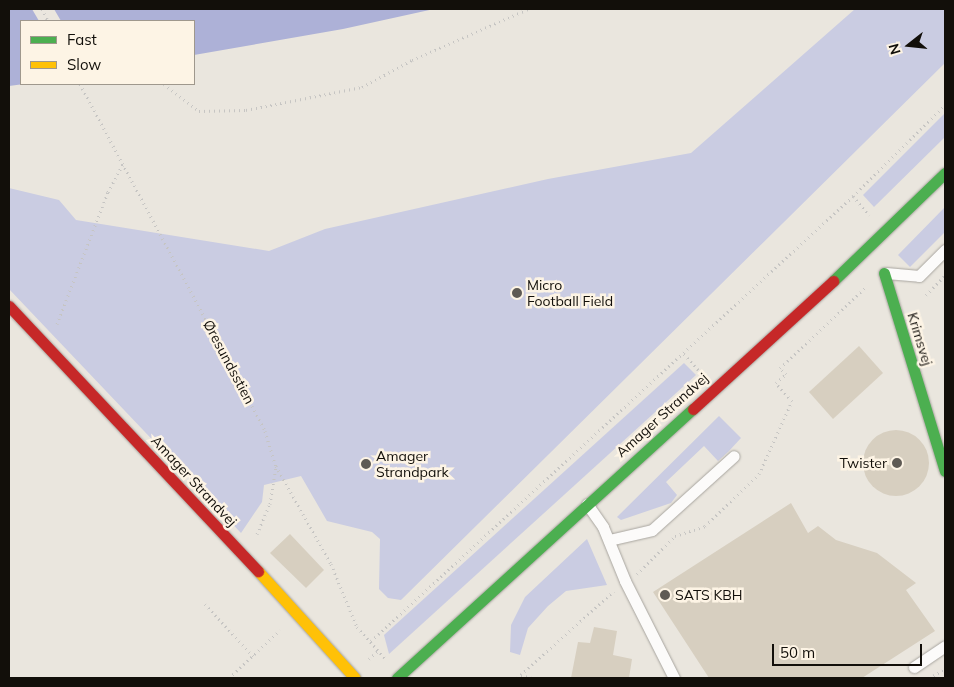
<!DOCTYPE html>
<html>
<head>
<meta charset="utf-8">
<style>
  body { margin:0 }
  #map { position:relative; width:954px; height:687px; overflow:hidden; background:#eae6de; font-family:Mulish,sans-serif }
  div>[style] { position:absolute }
  .green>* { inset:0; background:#cacce2 }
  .water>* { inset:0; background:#adb1d7 }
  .pier>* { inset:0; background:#eae6de }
  .building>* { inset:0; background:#d7cfc0 }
  .round { border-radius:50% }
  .path>* { height:3px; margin-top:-1.5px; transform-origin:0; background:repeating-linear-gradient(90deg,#c6c5c3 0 1px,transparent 0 5px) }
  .roads { filter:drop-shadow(0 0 1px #a8a59f) drop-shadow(0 0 1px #a8a59f) }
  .lane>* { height:11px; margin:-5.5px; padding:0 5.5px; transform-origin:5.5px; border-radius:5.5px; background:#fcfbfa }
  .fast>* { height:11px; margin:-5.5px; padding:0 5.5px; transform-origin:5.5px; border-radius:5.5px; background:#4caf50 }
  .slow>* { height:11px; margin:-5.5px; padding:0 5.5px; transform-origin:5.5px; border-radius:5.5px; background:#ffc107 }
  .jam>* { height:11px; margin:-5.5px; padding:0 5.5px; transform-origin:5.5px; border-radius:5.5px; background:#c62828 }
  .dots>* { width:14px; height:14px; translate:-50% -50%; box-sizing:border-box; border:2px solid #fdf4e5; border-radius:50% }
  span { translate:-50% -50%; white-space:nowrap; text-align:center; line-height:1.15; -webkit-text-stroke:5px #fdf4e5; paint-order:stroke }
  .poi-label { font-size:14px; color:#120f0a }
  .left { translate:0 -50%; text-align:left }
  .right { translate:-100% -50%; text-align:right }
  .street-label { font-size:14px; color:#120f0a }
  .frame { position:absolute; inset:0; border:10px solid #120f0a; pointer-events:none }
  .legend { position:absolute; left:20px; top:20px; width:175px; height:65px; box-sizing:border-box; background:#fdf4e5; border:1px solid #9f988d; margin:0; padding:6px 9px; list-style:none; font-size:15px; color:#120f0a }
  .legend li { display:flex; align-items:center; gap:10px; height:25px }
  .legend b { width:25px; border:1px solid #9f988d }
  .north { position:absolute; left:884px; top:20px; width:50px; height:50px; -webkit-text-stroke:4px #fdf4e5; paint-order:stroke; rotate:254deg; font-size:14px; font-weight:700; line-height:20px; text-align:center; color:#120f0a }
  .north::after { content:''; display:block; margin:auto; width:18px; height:22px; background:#120f0a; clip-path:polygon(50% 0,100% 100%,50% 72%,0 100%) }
  .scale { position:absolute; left:772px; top:644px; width:150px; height:22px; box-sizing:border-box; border:2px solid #120f0a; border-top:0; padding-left:6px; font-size:15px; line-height:18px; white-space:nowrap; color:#120f0a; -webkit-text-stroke:4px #fdf4e5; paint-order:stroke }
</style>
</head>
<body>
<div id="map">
  <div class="green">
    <div style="clip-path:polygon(855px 9px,945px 9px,945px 63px,401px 600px,388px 598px,379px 589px,380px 539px,372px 532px,327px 521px,301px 476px,264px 485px,262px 502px,241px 533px,9px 289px,9px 188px,59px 200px,76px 220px,269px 251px,325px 229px,548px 179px,691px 153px)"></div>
    <div style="clip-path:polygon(945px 113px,945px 137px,874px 207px,863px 195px)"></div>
    <div style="clip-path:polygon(945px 207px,945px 232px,910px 267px,898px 255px)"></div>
    <div style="clip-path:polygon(684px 363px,696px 375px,389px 654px,384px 635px)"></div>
    <div style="clip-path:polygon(719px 416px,741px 438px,729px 451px,718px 461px,704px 446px,666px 482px,677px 495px,671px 503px,621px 520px,617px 517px)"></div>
    <div style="clip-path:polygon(587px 539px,607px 585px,566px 591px,548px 606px,528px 628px,520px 655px,510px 652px,511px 625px,525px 597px)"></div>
  </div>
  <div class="water">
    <div style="clip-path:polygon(9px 9px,434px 9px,343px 29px,194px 55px,194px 21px,21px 21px,21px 84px,24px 84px,9px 86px)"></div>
  </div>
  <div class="pier">
    <div style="clip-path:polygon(32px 9px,54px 9px,61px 21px,39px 21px)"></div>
  </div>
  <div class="building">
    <div style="clip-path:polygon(859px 346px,883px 373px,833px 419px,809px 392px)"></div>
    <div class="round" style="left:863px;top:430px;width:66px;height:66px"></div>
    <div style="clip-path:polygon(791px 503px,808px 533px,818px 526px,836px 540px,877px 553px,916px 583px,906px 590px,935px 631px,862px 678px,709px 678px,653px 592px)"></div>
    <div style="clip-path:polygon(290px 534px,324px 570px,306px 588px,270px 553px)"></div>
    <div style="clip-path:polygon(594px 627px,617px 631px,613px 655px,632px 659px,629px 678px,571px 678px,578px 642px,590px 643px)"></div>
  </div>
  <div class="path">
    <div style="left:42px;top:9px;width:13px;rotate:63deg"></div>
    <div style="left:80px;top:84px;width:393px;rotate:61.9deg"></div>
    <div style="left:265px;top:431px;width:37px;rotate:73deg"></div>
    <div style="left:276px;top:466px;width:112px;rotate:60.7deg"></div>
    <div style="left:331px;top:564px;width:68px;rotate:67.6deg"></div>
    <div style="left:357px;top:627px;width:42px;rotate:47.9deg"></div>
    <div style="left:164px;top:84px;width:44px;rotate:37.6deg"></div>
    <div style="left:199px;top:111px;width:47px;rotate:-1.2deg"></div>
    <div style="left:246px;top:110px;width:118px;rotate:-11.2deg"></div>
    <div style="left:362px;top:87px;width:57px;rotate:-28.4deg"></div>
    <div style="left:412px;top:60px;width:127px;rotate:-23.7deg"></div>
    <div style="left:853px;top:196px;width:25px;rotate:50deg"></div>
    <div style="left:926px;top:295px;width:28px;rotate:-46deg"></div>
    <div style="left:57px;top:324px;width:142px;rotate:-68.9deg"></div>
    <div style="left:108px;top:192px;width:34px;rotate:-62deg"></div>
    <div style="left:684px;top:354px;width:24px;rotate:48deg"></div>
    <div style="left:257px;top:534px;width:33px;rotate:-67deg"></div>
    <div style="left:270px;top:504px;width:38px;rotate:-81deg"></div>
    <div style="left:637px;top:574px;width:54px;rotate:-45deg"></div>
    <div style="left:675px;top:536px;width:32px;rotate:-18deg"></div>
    <div style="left:705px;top:526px;width:75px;rotate:-43.9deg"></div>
    <div style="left:759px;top:474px;width:80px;rotate:-65.7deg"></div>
    <div style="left:792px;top:401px;width:24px;rotate:-132deg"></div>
    <div style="left:776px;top:383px;width:13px;rotate:-42deg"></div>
    <div style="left:786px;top:374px;width:8px;rotate:-135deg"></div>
    <div style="left:780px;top:368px;width:117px;rotate:-43.3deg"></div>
    <div style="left:205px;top:604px;width:71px;rotate:47.3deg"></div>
    <div style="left:371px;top:641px;width:656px;rotate:-42.71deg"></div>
    <div style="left:853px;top:196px;width:129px;rotate:-44.7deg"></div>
    <div style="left:369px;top:659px;width:12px;rotate:-42deg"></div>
    <div style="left:521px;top:675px;width:11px;rotate:15deg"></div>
    <div style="left:229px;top:678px;width:70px;rotate:-43.3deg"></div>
    <div style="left:517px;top:678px;width:130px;rotate:-41.9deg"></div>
    <div style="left:929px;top:678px;width:18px;rotate:-29deg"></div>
  </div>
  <div class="roads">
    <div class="lane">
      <div style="left:886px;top:273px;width:33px;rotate:5deg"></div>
      <div style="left:919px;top:276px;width:37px;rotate:-45deg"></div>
      <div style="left:587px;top:504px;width:28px;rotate:55deg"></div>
      <div style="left:603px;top:527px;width:58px;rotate:67.8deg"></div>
      <div style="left:625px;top:581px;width:109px;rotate:63.2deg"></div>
      <div style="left:609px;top:540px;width:44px;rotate:-13.1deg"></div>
      <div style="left:652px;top:530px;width:110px;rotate:-42.1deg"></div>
      <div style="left:914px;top:667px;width:37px;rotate:-34deg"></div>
    </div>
    <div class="fast">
      <div style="left:884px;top:273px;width:207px;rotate:72.9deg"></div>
      <div style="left:833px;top:281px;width:156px;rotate:-44deg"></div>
      <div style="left:397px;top:678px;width:400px;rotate:-42.3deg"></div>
    </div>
    <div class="slow">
      <div style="left:258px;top:571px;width:144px;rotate:47.8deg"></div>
    </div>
    <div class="jam">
      <div style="left:9px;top:306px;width:364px;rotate:46.8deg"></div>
      <div style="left:693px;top:409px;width:190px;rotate:-42.4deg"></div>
    </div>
  </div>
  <div class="dots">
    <div style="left:517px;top:293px;background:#5e5a54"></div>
    <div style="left:897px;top:463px;background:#5e5a54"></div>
    <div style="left:366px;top:464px;background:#5e5a54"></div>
    <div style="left:665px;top:595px;background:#5e5a54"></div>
  </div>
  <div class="poi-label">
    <span class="left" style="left:527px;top:293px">Micro<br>Football Field</span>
    <span class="left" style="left:376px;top:464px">Amager<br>Strandpark</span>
    <span class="right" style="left:887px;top:463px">Twister</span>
    <span class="left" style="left:675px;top:595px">SATS KBH</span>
  </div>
  <div class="street-label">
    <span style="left:920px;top:339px;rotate:73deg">Krimsvej</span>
    <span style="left:229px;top:362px;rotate:62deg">Øresundsstien</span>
    <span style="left:662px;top:415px;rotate:-42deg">Amager Strandvej</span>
    <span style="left:194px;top:481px;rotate:47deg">Amager Strandvej</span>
  </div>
  <div class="frame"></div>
  <ul class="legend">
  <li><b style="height:6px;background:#4caf50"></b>Fast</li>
  <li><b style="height:6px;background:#ffc107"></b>Slow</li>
  </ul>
  <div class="north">N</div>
  <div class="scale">50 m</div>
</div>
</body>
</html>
